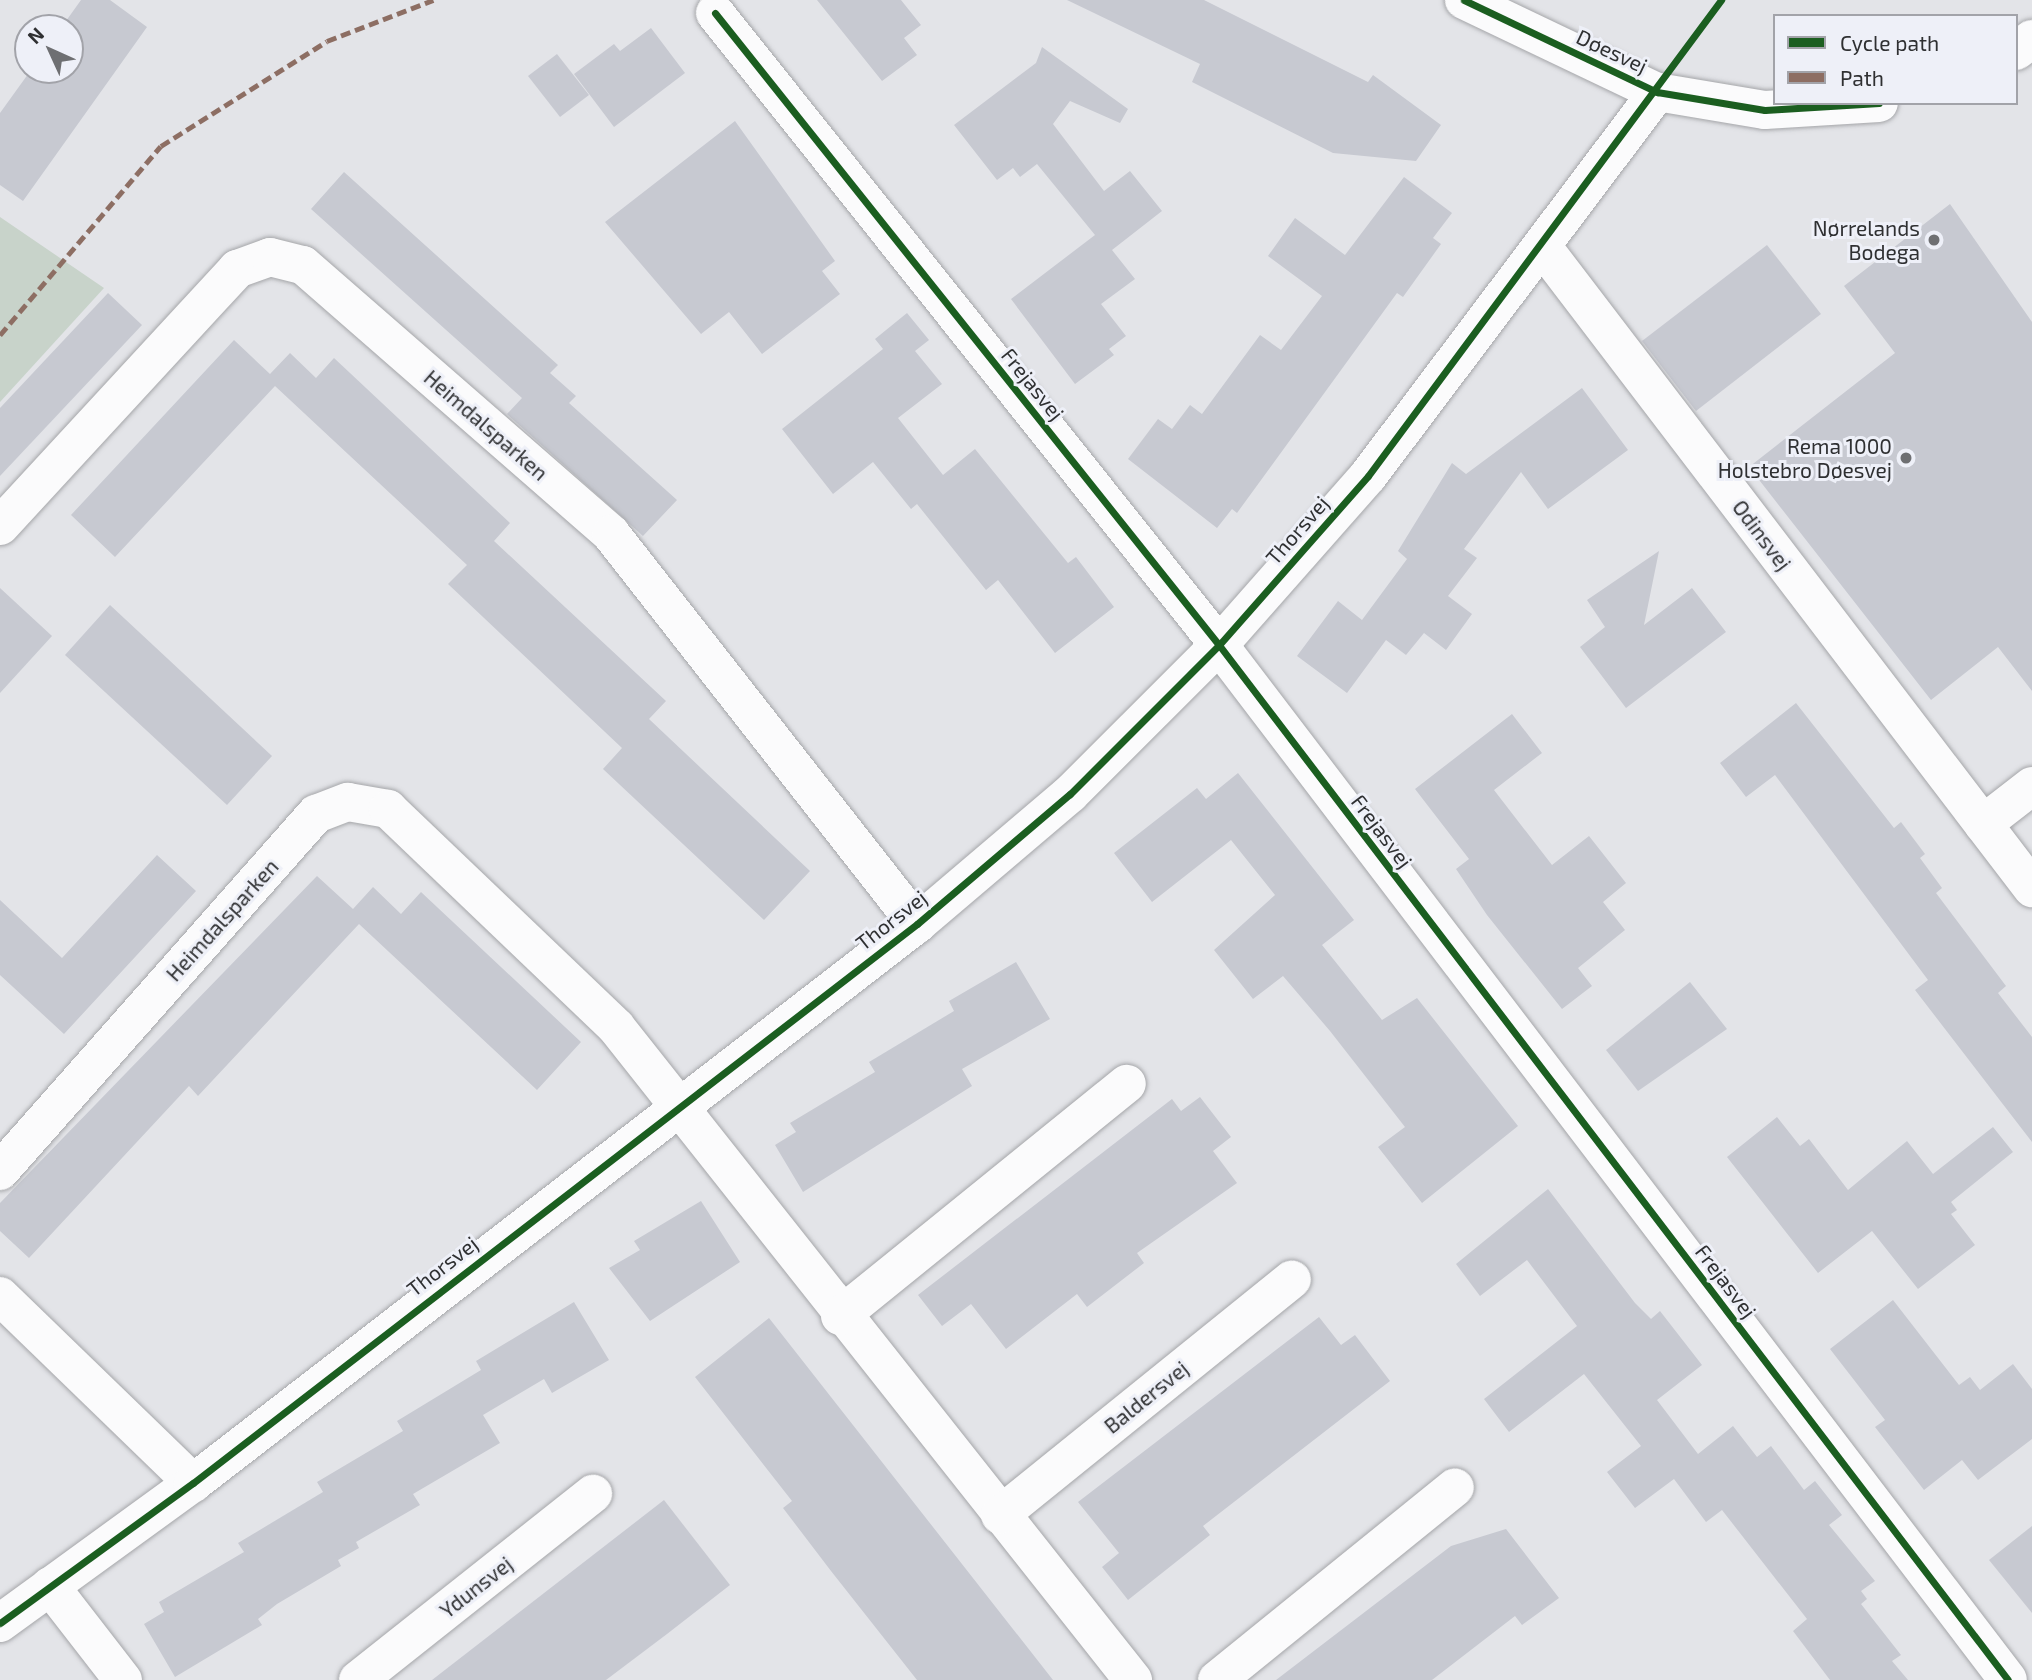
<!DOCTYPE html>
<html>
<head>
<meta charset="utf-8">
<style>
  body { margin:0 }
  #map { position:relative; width:2032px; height:1680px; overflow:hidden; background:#e3e4e8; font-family:"Exo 2",sans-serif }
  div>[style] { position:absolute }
  .green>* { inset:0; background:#c8d3ca }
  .building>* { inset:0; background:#c7c9d1 }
  .roads { filter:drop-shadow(0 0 2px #a5a6a9) drop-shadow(0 0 2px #a5a6a9) }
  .street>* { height:38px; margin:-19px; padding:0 19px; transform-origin:19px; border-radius:19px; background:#fbfbfc }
  .secondary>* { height:38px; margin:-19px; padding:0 19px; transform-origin:19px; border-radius:19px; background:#fbfbfc }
  .quiet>* { height:5px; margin-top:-2.5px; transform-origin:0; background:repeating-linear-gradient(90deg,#8d6e63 0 10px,transparent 0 15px) }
  .cycleway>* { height:7px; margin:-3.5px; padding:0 3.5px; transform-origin:3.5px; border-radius:3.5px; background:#1b5e20 }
  .dots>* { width:19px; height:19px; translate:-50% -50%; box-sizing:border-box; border:4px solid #eef0f8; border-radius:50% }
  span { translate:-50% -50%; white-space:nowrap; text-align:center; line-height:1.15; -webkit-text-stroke:6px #eef0f8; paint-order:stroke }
  .street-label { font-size:21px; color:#2f3032 }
  .poi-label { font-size:21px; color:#2f3032 }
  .right { translate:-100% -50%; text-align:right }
  .legend { position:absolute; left:1773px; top:14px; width:245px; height:91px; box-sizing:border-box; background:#eef0f8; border:2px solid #a2a3a9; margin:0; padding:9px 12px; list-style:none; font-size:21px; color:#2f3032 }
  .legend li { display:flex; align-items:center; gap:14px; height:35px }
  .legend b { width:35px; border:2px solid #a2a3a9 }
  .north { position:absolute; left:14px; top:14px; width:70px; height:70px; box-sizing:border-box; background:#eef0f8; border:2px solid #a2a3a9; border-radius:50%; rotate:315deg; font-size:19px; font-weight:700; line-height:28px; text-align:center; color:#2f3032 }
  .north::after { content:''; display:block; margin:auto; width:24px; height:32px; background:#6e6f72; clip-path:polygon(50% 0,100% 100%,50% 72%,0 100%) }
</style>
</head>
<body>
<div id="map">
  <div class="green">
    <div style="clip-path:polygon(0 217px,104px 288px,0 402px)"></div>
  </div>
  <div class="building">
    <div style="clip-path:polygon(81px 0,110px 0,147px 27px,23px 201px,0 185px,0 113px,31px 70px,70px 70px,70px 28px,61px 28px)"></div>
    <div style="clip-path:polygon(817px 0,901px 0,921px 25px,904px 38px,917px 55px,882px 81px)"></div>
    <div style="clip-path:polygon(1067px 0,1204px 0,1368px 82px,1373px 75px,1441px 125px,1416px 161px,1333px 153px,1192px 82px,1200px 64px)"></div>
    <div style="clip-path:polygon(651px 28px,685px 73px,614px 127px,574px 74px,614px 44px,620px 51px)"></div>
    <div style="clip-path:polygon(1042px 47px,1128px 109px,1120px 123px,1070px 101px,1053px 124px,1104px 191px,1130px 171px,1162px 211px,1112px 250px,1135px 279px,1101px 304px,1126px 336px,1109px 349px,1114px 355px,1075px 384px,1011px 299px,1095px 235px,1037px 164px,1020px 177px,1013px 168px,997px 180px,954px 125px,1036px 63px)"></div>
    <div style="clip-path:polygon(557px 54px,589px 95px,560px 117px,528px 76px)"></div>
    <div style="clip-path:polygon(735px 121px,835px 261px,822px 271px,840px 294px,762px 354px,729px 312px,701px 334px,605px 222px)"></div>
    <div style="clip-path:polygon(344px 172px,558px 365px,550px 373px,576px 396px,569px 403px,677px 500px,643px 536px,507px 414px,522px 398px,311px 209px)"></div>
    <div style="clip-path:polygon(1404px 177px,1452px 213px,1433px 238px,1441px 244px,1403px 297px,1397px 293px,1237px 513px,1232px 509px,1217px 528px,1128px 459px,1158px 419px,1172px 429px,1190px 405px,1202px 414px,1260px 335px,1281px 350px,1322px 296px,1268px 256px,1295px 218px,1345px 255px)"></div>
    <div style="clip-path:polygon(1950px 204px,2032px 322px,2032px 691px,1998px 647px,1931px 700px,1749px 467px,1895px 353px,1844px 286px)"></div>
    <div style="clip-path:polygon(1767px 245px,1821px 314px,1696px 411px,1642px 341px)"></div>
    <div style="clip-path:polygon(108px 293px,142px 325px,0 476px,0 408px)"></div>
    <div style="clip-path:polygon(907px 313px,929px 340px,915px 351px,942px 384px,898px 418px,943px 475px,975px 449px,1068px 563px,1076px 557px,1114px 607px,1055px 653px,998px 580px,986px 590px,917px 504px,911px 509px,873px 462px,833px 494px,782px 429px,883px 349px,875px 339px)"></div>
    <div style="clip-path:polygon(234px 340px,270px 374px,290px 353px,316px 378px,334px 358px,510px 523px,494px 541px,666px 701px,649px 719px,810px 871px,764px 920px,603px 769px,622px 748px,448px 584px,467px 565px,275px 386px,115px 557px,71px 515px)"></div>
    <div style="clip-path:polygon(1582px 388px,1628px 450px,1548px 509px,1521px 472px,1464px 549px,1477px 558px,1448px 596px,1472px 614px,1446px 650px,1424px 633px,1406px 655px,1386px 640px,1347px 693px,1297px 656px,1338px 601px,1362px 620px,1407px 559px,1398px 551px,1452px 463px,1466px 474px)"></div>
    <div style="clip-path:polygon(1659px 551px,1644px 625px,1692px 588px,1726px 632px,1626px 708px,1580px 647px,1605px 627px,1587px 600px)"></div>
    <div style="clip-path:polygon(0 588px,52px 636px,0 693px)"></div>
    <div style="clip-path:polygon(110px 605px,272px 756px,227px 805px,65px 655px)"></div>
    <div style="clip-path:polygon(1796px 703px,1894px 828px,1901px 822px,1925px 854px,1920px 858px,1942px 888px,1936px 893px,2006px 986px,1998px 993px,2032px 1037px,2032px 1142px,1915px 990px,1928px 980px,1775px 775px,1746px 797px,1720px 763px)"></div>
    <div style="clip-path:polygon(1512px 714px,1542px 753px,1494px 790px,1552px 865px,1589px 836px,1626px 883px,1603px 902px,1625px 930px,1578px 968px,1592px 986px,1562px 1009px,1487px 915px,1456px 869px,1469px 859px,1415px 789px)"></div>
    <div style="clip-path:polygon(1238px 773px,1354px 920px,1322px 945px,1382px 1020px,1417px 998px,1518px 1126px,1422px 1203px,1378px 1147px,1405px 1127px,1330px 1031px,1283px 976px,1253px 999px,1214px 950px,1275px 895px,1231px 840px,1152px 902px,1114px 853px,1197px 788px,1206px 799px)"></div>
    <div style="clip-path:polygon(157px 855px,196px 891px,64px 1034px,0 975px,0 900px,62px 958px)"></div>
    <div style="clip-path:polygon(317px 876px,353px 909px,373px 887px,401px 914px,421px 892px,581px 1042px,537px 1090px,359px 924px,198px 1096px,189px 1086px,29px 1258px,0 1231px,0 1203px)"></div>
    <div style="clip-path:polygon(1016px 962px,1050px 1019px,962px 1069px,972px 1086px,803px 1192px,775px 1145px,796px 1132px,790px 1123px,875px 1072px,869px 1062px,954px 1011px,949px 1001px)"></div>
    <div style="clip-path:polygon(1690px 982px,1727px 1029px,1638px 1091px,1606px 1050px)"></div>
    <div style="clip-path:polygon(1200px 1097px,1231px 1137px,1213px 1151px,1237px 1183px,1137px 1253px,1144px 1263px,1087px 1307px,1077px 1294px,1006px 1349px,971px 1304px,942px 1326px,918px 1295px,1172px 1099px,1181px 1111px)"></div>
    <div style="clip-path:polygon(1777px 1117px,1800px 1146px,1809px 1139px,1848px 1190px,1907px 1141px,1933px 1174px,1993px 1127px,2013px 1152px,1951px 1202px,1957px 1210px,1951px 1214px,1975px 1245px,1918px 1289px,1872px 1231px,1818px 1273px,1727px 1157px)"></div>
    <div style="clip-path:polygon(1548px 1189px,1635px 1303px,1651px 1319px,1660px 1311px,1702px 1365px,1657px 1400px,1698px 1454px,1733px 1426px,1757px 1457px,1771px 1446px,1804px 1490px,1815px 1481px,1842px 1515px,1829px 1525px,1875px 1581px,1861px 1591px,1867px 1599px,1861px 1604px,1901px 1655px,1892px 1661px,1908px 1680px,1830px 1680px,1793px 1631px,1807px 1619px,1722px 1510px,1706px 1522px,1674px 1479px,1635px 1508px,1607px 1472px,1641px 1446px,1584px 1374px,1509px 1432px,1484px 1399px,1577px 1326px,1527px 1260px,1480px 1296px,1456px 1264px)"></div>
    <div style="clip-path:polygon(701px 1201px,740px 1262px,650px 1321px,609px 1268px,640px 1250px,634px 1241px)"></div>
    <div style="clip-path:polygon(1893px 1300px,1959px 1385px,1970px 1377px,1980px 1390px,2013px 1364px,2032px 1389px,2032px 1439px,1978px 1480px,1962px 1460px,1924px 1490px,1875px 1427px,1885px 1420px,1830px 1349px)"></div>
    <div style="clip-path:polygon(574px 1302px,609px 1360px,552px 1393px,544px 1379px,483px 1415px,500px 1443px,413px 1494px,420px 1505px,356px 1542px,359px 1548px,338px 1560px,341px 1566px,277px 1604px,258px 1619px,262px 1625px,175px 1677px,144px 1624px,164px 1612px,159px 1602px,244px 1552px,238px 1543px,323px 1492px,317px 1482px,403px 1431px,397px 1421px,481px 1370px,476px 1361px)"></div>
    <div style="clip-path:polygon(1319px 1317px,1341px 1345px,1355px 1335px,1390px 1381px,1203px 1526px,1210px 1535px,1128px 1600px,1102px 1567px,1119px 1553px,1078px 1502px)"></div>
    <div style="clip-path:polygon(769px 1318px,1053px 1680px,917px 1680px,831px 1571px,783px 1508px,792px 1501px,695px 1377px)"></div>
    <div style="clip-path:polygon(664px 1500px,730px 1585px,667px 1634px,606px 1680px,432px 1680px)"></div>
    <div style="clip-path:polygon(2032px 1526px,2032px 1613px,1989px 1560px)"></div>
    <div style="clip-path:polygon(1506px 1529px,1559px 1598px,1522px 1625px,1515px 1616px,1432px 1680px,1276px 1680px,1451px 1546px)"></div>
  </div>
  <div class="roads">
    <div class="street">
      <div style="left:715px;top:13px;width:808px;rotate:51.43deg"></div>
      <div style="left:1219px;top:645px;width:1301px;rotate:52.68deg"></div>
      <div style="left:1542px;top:246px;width:808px;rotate:52.65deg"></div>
      <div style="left:0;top:526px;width:350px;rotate:-47.3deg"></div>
      <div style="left:237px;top:269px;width:35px;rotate:-20deg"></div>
      <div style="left:270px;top:257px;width:34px;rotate:14deg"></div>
      <div style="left:303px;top:265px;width:409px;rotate:41.1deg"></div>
      <div style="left:611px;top:534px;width:496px;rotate:51.9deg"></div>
      <div style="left:1983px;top:824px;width:62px;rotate:-37.8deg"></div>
      <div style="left:0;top:1171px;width:477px;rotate:-48.5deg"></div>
      <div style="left:316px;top:814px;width:34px;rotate:-21deg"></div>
      <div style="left:348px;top:802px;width:41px;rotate:9.9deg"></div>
      <div style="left:388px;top:809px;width:315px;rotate:43.7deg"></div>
      <div style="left:616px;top:1027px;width:833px;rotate:51.63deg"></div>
      <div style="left:0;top:1296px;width:269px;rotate:44.1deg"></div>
      <div style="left:840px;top:1316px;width:369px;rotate:-39deg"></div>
      <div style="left:1000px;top:1515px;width:375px;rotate:-38.9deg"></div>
      <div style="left:50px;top:1586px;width:119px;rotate:52.2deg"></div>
      <div style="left:358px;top:1680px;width:300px;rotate:-38.4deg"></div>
      <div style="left:1217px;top:1680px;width:306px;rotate:-39deg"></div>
    </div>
    <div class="secondary">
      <div style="left:1464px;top:0;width:214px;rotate:25.5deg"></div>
      <div style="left:1657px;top:92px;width:109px;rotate:9.5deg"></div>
      <div style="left:1765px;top:110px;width:114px;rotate:-3.5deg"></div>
      <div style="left:2016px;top:51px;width:20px;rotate:-37deg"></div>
      <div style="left:0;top:1623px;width:238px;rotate:-36deg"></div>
      <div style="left:193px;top:1483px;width:915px;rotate:-37.67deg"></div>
      <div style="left:917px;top:924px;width:201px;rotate:-40.4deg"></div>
      <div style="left:1070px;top:794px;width:211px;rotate:-45deg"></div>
      <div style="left:1219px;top:645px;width:225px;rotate:-48.6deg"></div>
      <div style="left:1368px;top:476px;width:481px;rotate:-53deg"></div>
    </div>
  </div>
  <div class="quiet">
    <div style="left:0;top:335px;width:248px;rotate:-49.6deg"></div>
    <div style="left:161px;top:146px;width:196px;rotate:-32.3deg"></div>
    <div style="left:327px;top:41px;width:114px;rotate:-21.1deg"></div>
  </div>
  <div class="cycleway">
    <div style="left:1464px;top:0;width:214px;rotate:25.5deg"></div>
    <div style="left:1657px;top:92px;width:109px;rotate:9.5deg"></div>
    <div style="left:1765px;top:110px;width:114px;rotate:-3.5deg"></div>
    <div style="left:715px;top:13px;width:808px;rotate:51.43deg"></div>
    <div style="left:1219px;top:645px;width:1301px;rotate:52.68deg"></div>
    <div style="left:0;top:1623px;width:238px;rotate:-36deg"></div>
    <div style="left:193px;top:1483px;width:915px;rotate:-37.67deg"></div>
    <div style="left:917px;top:924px;width:201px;rotate:-40.4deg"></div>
    <div style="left:1070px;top:794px;width:211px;rotate:-45deg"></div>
    <div style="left:1219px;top:645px;width:225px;rotate:-48.6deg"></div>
    <div style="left:1368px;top:476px;width:593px;rotate:-53.44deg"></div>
  </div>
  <div class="dots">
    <div style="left:1934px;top:240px;background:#6e6f72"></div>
    <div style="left:1906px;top:458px;background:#6e6f72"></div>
  </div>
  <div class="street-label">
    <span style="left:1612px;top:51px;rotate:25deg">Døesvej</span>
    <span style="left:1033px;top:384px;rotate:51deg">Frejasvej</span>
    <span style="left:486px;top:425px;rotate:41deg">Heimdalsparken</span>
    <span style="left:1297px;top:530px;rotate:-49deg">Thorsvej</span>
    <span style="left:1762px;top:535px;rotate:53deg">Odinsvej</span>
    <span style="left:1382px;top:831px;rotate:53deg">Frejasvej</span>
    <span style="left:222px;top:920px;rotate:-48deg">Heimdalsparken</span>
    <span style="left:891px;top:920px;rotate:-38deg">Thorsvej</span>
    <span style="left:442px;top:1266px;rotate:-38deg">Thorsvej</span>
    <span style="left:1726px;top:1281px;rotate:53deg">Frejasvej</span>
    <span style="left:1146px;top:1397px;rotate:-39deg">Baldersvej</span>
    <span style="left:476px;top:1587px;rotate:-38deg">Ydunsvej</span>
  </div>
  <div class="poi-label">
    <span class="right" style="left:1920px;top:240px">Nørrelands<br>Bodega</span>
    <span class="right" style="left:1892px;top:458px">Rema 1000<br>Holstebro Døesvej</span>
  </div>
  <ul class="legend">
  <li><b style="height:9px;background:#1b5e20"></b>Cycle path</li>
  <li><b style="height:9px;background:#8d6e63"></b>Path</li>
  </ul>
  <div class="north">N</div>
</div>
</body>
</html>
